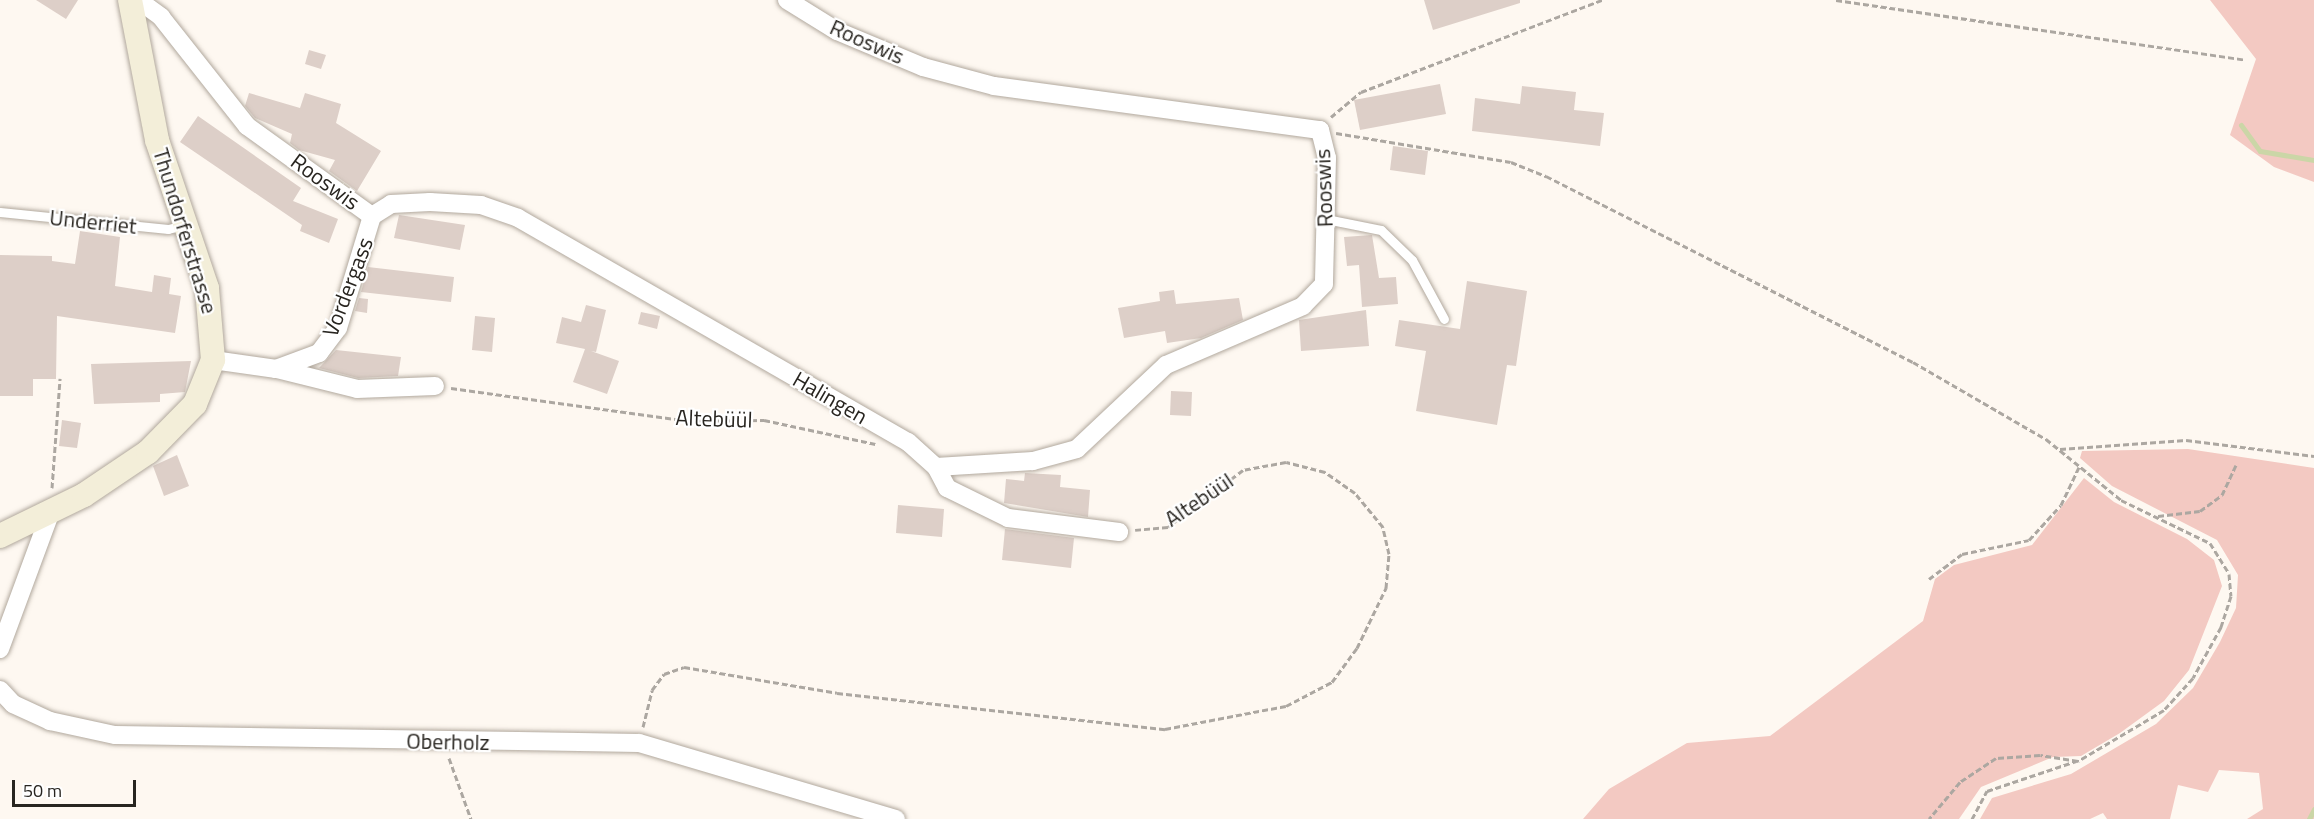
<!DOCTYPE html>
<html>
<head>
<meta charset="utf-8">
<style>
  body { margin:0 }
  #map { position:relative; width:2314px; height:819px; overflow:hidden; background:#fef8f1; font-family:"Titillium Web",sans-serif }
  div>[style] { position:absolute }
  .green>* { inset:0; background:#f3c9c2 }
  .stream>* { height:5px; margin:-2.5px; padding:0 2.5px; transform-origin:2.5px; border-radius:2.5px; background:#cbd6a7 }
  .building>* { inset:0; background:#ddcfc8 }
  .path>* { height:3px; margin-top:-1.5px; transform-origin:0; background:repeating-linear-gradient(90deg,#aca7a1 0 6px,transparent 0 9px) }
  .roads { filter:drop-shadow(0 0 2px #b1a89d) drop-shadow(0 0 2px #b1a89d) }
  .lane>* { height:9px; margin:-4.5px; padding:0 4.5px; transform-origin:4.5px; border-radius:4.5px; background:#fff }
  .street>* { height:18px; margin:-9px; padding:0 9px; transform-origin:9px; border-radius:9px; background:#fff }
  .secondary>* { height:24px; margin:-12px; padding:0 12px; transform-origin:12px; border-radius:12px; background:#f3eed9 }
  span { translate:-50% -50%; white-space:nowrap; text-align:center; line-height:1.15; -webkit-text-stroke:4.5px #fff; paint-order:stroke }
  .street-label { font-size:22px; color:#282520 }
  .scale { position:absolute; left:12px; top:780px; width:124px; height:27px; box-sizing:border-box; border:3px solid #282520; border-top:0; padding-left:8px; font-size:18px; line-height:21px; white-space:nowrap; color:#282520; -webkit-text-stroke:4px #fff; paint-order:stroke }
</style>
</head>
<body>
<div id="map">
  <div class="green">
    <div style="clip-path:polygon(2210px 0,2314px 0,2314px 182px,2274px 167px,2230px 135px,2256px 59px)"></div>
    <div style="clip-path:polygon(2188px 449px,2314px 468px,2314px 819px,2247px 819px,2263px 809px,2259px 773px,2219px 770px,2208px 792px,2178px 785px,2170px 819px,2107px 819px,2103px 813px,2090px 819px,1980px 819px,1992px 798px,2071px 774px,2156px 724px,2193px 688px,2220px 642px,2236px 608px,2238px 575px,2217px 540px,2112px 486px,2080px 458px,2082px 451px)"></div>
    <div style="clip-path:polygon(2084px 478px,2114px 502px,2187px 539px,2214px 560px,2222px 586px,2189px 670px,2164px 701px,2120px 733px,2081px 756px,2053px 757px,1981px 787px,1959px 819px,1583px 819px,1609px 789px,1687px 743px,1770px 736px,1923px 621px,1935px 579px,1954px 565px,2032px 545px)"></div>
  </div>
  <div class="stream">
    <div style="left:2241px;top:125px;width:32px;rotate:54deg"></div>
    <div style="left:2260px;top:151px;width:55px;rotate:9.5deg"></div>
    <div style="left:2309px;top:819px;width:11px;rotate:-63deg"></div>
  </div>
  <div class="building">
    <div style="clip-path:polygon(36px 0,78px 0,66px 19px)"></div>
    <div style="clip-path:polygon(1424px 0,1520px 0,1520px 3px,1433px 30px)"></div>
    <div style="clip-path:polygon(309px 50px,326px 55px,321px 69px,305px 64px)"></div>
    <div style="clip-path:polygon(1440px 84px,1446px 114px,1360px 130px,1354px 100px)"></div>
    <div style="clip-path:polygon(1522px 86px,1576px 92px,1574px 110px,1604px 113px,1600px 146px,1472px 131px,1475px 98px,1520px 104px)"></div>
    <div style="clip-path:polygon(249px 93px,300px 108px,305px 93px,341px 104px,336px 123px,381px 151px,357px 191px,329px 171px,335px 160px,299px 150px,290px 143px,292px 134px,255px 118px,245px 106px)"></div>
    <div style="clip-path:polygon(198px 116px,301px 188px,293px 201px,338px 219px,329px 243px,300px 231px,302px 225px,180px 142px)"></div>
    <div style="clip-path:polygon(1393px 146px,1428px 151px,1425px 175px,1390px 170px)"></div>
    <div style="clip-path:polygon(399px 215px,465px 225px,460px 250px,394px 238px)"></div>
    <div style="clip-path:polygon(80px 231px,120px 237px,115px 286px,152px 292px,154px 275px,171px 278px,169px 294px,181px 296px,175px 333px,57px 316px,56px 379px,33px 379px,33px 396px,0 396px,0 255px,52px 256px,52px 261px,75px 264px)"></div>
    <div style="clip-path:polygon(1372px 235px,1379px 278px,1396px 277px,1398px 304px,1362px 307px,1359px 265px,1347px 266px,1344px 237px)"></div>
    <div style="clip-path:polygon(368px 267px,454px 277px,451px 302px,361px 292px)"></div>
    <div style="clip-path:polygon(1467px 281px,1527px 291px,1516px 366px,1507px 365px,1497px 425px,1416px 411px,1426px 351px,1395px 346px,1399px 320px,1460px 329px)"></div>
    <div style="clip-path:polygon(1174px 290px,1176px 304px,1239px 298px,1243px 320px,1201px 338px,1167px 343px,1165px 331px,1124px 338px,1118px 308px,1160px 301px,1159px 292px)"></div>
    <div style="clip-path:polygon(359px 298px,368px 299px,367px 313px,355px 311px)"></div>
    <div style="clip-path:polygon(586px 305px,606px 310px,596px 352px,591px 351px,619px 361px,607px 394px,573px 382px,585px 349px,556px 343px,562px 317px,581px 322px)"></div>
    <div style="clip-path:polygon(1366px 310px,1369px 346px,1301px 351px,1299px 320px)"></div>
    <div style="clip-path:polygon(641px 312px,660px 316px,657px 329px,638px 324px)"></div>
    <div style="clip-path:polygon(475px 316px,495px 318px,492px 352px,472px 350px)"></div>
    <div style="clip-path:polygon(336px 350px,401px 357px,398px 376px,358px 378px,319px 368px)"></div>
    <div style="clip-path:polygon(191px 361px,185px 392px,160px 394px,160px 402px,94px 404px,91px 364px)"></div>
    <div style="clip-path:polygon(1171px 391px,1192px 392px,1191px 416px,1170px 415px)"></div>
    <div style="clip-path:polygon(62px 420px,81px 423px,77px 448px,59px 446px)"></div>
    <div style="clip-path:polygon(177px 455px,189px 486px,164px 496px,153px 466px)"></div>
    <div style="clip-path:polygon(1025px 473px,1061px 475px,1060px 487px,1090px 490px,1088px 517px,1004px 503px,1006px 479px,1024px 481px)"></div>
    <div style="clip-path:polygon(898px 505px,944px 509px,942px 537px,896px 533px)"></div>
    <div style="clip-path:polygon(1005px 529px,1074px 538px,1071px 568px,1002px 560px)"></div>
  </div>
  <div class="path">
    <div style="left:1836px;top:0;width:413px;rotate:8.3deg"></div>
    <div style="left:1331px;top:117px;width:39px;rotate:-40deg"></div>
    <div style="left:1361px;top:92px;width:258px;rotate:-20.9deg"></div>
    <div style="left:1336px;top:133px;width:177px;rotate:9.4deg"></div>
    <div style="left:1511px;top:162px;width:38px;rotate:22deg"></div>
    <div style="left:1546px;top:176px;width:411px;rotate:26.9deg"></div>
    <div style="left:1913px;top:362px;width:154px;rotate:30.1deg"></div>
    <div style="left:2046px;top:439px;width:97px;rotate:39.1deg"></div>
    <div style="left:2121px;top:500px;width:99px;rotate:25.8deg"></div>
    <div style="left:2210px;top:543px;width:36px;rotate:58deg"></div>
    <div style="left:2229px;top:574px;width:22px;rotate:85deg"></div>
    <div style="left:2231px;top:596px;width:33px;rotate:108deg"></div>
    <div style="left:2221px;top:627px;width:58px;rotate:118.8deg"></div>
    <div style="left:2193px;top:678px;width:43px;rotate:132.2deg"></div>
    <div style="left:2164px;top:710px;width:100px;rotate:149.3deg"></div>
    <div style="left:2078px;top:761px;width:38px;rotate:-171deg"></div>
    <div style="left:2040px;top:755px;width:44px;rotate:176.1deg"></div>
    <div style="left:1996px;top:758px;width:43px;rotate:146.3deg"></div>
    <div style="left:1960px;top:782px;width:48px;rotate:130deg"></div>
    <div style="left:451px;top:388px;width:239px;rotate:7.9deg"></div>
    <div style="left:688px;top:421px;width:76px;rotate:-0.8deg"></div>
    <div style="left:764px;top:420px;width:114px;rotate:12.2deg"></div>
    <div style="left:2060px;top:449px;width:126px;rotate:-4.1deg"></div>
    <div style="left:2186px;top:440px;width:129px;rotate:7.1deg"></div>
    <div style="left:52px;top:488px;width:110px;rotate:-85.8deg"></div>
    <div style="left:2158px;top:516px;width:42px;rotate:-6.8deg"></div>
    <div style="left:2200px;top:511px;width:27px;rotate:-36deg"></div>
    <div style="left:2222px;top:495px;width:33px;rotate:-65deg"></div>
    <div style="left:1929px;top:579px;width:41px;rotate:-37.1deg"></div>
    <div style="left:1962px;top:554px;width:68px;rotate:-11.8deg"></div>
    <div style="left:2029px;top:540px;width:47px;rotate:-47.6deg"></div>
    <div style="left:2061px;top:505px;width:42px;rotate:-64.7deg"></div>
    <div style="left:643px;top:727px;width:38px;rotate:-76deg"></div>
    <div style="left:652px;top:690px;width:20px;rotate:-53deg"></div>
    <div style="left:664px;top:674px;width:21px;rotate:-19deg"></div>
    <div style="left:684px;top:667px;width:155px;rotate:9.6deg"></div>
    <div style="left:837px;top:693px;width:330px;rotate:6.3deg"></div>
    <div style="left:1165px;top:729px;width:123px;rotate:-10.8deg"></div>
    <div style="left:1286px;top:706px;width:52px;rotate:-27.6deg"></div>
    <div style="left:1332px;top:682px;width:42px;rotate:-53.7deg"></div>
    <div style="left:1357px;top:648px;width:67px;rotate:-64.2deg"></div>
    <div style="left:1386px;top:588px;width:34px;rotate:-85deg"></div>
    <div style="left:1389px;top:554px;width:28px;rotate:-103deg"></div>
    <div style="left:1383px;top:527px;width:44px;rotate:-129.5deg"></div>
    <div style="left:1355px;top:493px;width:37px;rotate:-145deg"></div>
    <div style="left:1325px;top:472px;width:40px;rotate:-165.6deg"></div>
    <div style="left:1286px;top:462px;width:44px;rotate:169.5deg"></div>
    <div style="left:1243px;top:470px;width:94px;rotate:142.8deg"></div>
    <div style="left:1168px;top:527px;width:33px;rotate:175deg"></div>
    <div style="left:449px;top:758px;width:65px;rotate:70.2deg"></div>
    <div style="left:1972px;top:819px;width:32px;rotate:-62deg"></div>
    <div style="left:1987px;top:791px;width:94px;rotate:-18.6deg"></div>
  </div>
  <div class="roads">
    <div class="lane">
      <div style="left:0;top:212px;width:169px;rotate:5.8deg"></div>
      <div style="left:168px;top:229px;width:16px;rotate:-14deg"></div>
      <div style="left:1326px;top:219px;width:56px;rotate:11.3deg"></div>
      <div style="left:1381px;top:230px;width:43px;rotate:44.1deg"></div>
      <div style="left:1412px;top:260px;width:67px;rotate:61.5deg"></div>
    </div>
    <div class="street">
      <div style="left:138px;top:0;width:29px;rotate:36deg"></div>
      <div style="left:161px;top:17px;width:139px;rotate:51.7deg"></div>
      <div style="left:247px;top:126px;width:154px;rotate:35.8deg"></div>
      <div style="left:787px;top:0;width:59px;rotate:31.8deg"></div>
      <div style="left:837px;top:31px;width:93px;rotate:22.7deg"></div>
      <div style="left:923px;top:67px;width:73px;rotate:15deg"></div>
      <div style="left:994px;top:86px;width:329px;rotate:7.7deg"></div>
      <div style="left:1320px;top:130px;width:29px;rotate:76deg"></div>
      <div style="left:1327px;top:158px;width:126px;rotate:91.4deg"></div>
      <div style="left:1324px;top:284px;width:30px;rotate:134deg"></div>
      <div style="left:1303px;top:306px;width:149px;rotate:156.7deg"></div>
      <div style="left:1166px;top:365px;width:122px;rotate:136.7deg"></div>
      <div style="left:1077px;top:449px;width:46px;rotate:164.7deg"></div>
      <div style="left:1033px;top:461px;width:97px;rotate:176.5deg"></div>
      <div style="left:372px;top:216px;width:22px;rotate:-32deg"></div>
      <div style="left:391px;top:204px;width:39px;rotate:-3deg"></div>
      <div style="left:430px;top:202px;width:51px;rotate:3.4deg"></div>
      <div style="left:481px;top:205px;width:39px;rotate:19deg"></div>
      <div style="left:518px;top:218px;width:450px;rotate:29.9deg"></div>
      <div style="left:908px;top:442px;width:38px;rotate:42deg"></div>
      <div style="left:936px;top:467px;width:24px;rotate:62deg"></div>
      <div style="left:947px;top:488px;width:68px;rotate:26.2deg"></div>
      <div style="left:1008px;top:518px;width:112px;rotate:7.2deg"></div>
      <div style="left:213px;top:360px;width:64px;rotate:8.1deg"></div>
      <div style="left:276px;top:369px;width:46px;rotate:-20.4deg"></div>
      <div style="left:319px;top:353px;width:31px;rotate:-53deg"></div>
      <div style="left:338px;top:328px;width:117px;rotate:-73.1deg"></div>
      <div style="left:277px;top:369px;width:82px;rotate:14deg"></div>
      <div style="left:357px;top:389px;width:78px;rotate:-2.2deg"></div>
      <div style="left:0;top:649px;width:144px;rotate:-69.7deg"></div>
      <div style="left:0;top:690px;width:19px;rotate:47deg"></div>
      <div style="left:13px;top:704px;width:41px;rotate:24.7deg"></div>
      <div style="left:50px;top:721px;width:66px;rotate:12.2deg"></div>
      <div style="left:115px;top:735px;width:524px;rotate:0.87deg"></div>
      <div style="left:639px;top:743px;width:268px;rotate:16.5deg"></div>
    </div>
    <div class="secondary">
      <div style="left:0;top:536px;width:93px;rotate:-26deg"></div>
      <div style="left:84px;top:495px;width:77px;rotate:-33.9deg"></div>
      <div style="left:148px;top:452px;width:67px;rotate:-45.6deg"></div>
      <div style="left:195px;top:404px;width:48px;rotate:-67.8deg"></div>
      <div style="left:213px;top:360px;width:72px;rotate:-94.8deg"></div>
      <div style="left:207px;top:288px;width:156px;rotate:-108.7deg"></div>
      <div style="left:157px;top:140px;width:143px;rotate:-100.9deg"></div>
    </div>
  </div>
  <div class="street-label">
    <span style="left:867px;top:42px;rotate:24deg">Rooswis</span>
    <span style="left:325px;top:182px;rotate:36deg">Rooswis</span>
    <span style="left:1324px;top:188px;rotate:-92deg">Rooswis</span>
    <span style="left:93px;top:222px;rotate:6deg">Underriet</span>
    <span style="left:185px;top:231px;rotate:73deg">Thundorferstrasse</span>
    <span style="left:348px;top:287px;rotate:-69deg">Vordergass</span>
    <span style="left:830px;top:398px;rotate:30deg">Halingen</span>
    <span style="left:714px;top:419px;rotate:2deg">Altebüül</span>
    <span style="left:1199px;top:500px;rotate:-34deg">Altebüül</span>
    <span style="left:448px;top:742px;rotate:1deg">Oberholz</span>
  </div>
  <div class="scale">50 m</div>
</div>
</body>
</html>
